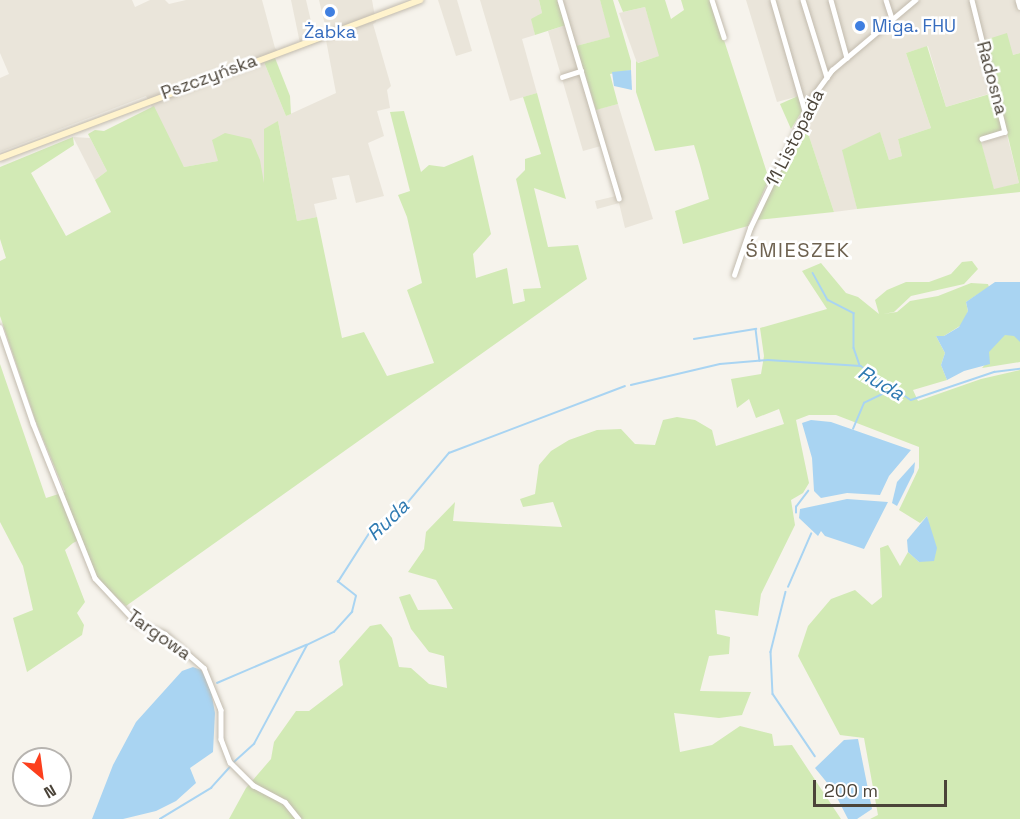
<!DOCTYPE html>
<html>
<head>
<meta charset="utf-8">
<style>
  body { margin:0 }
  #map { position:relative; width:1020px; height:819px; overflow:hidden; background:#f6f3ec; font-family:"Space Grotesk",sans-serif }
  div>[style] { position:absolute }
  .residential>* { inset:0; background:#eae5da }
  .green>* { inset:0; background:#d2eab5 }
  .water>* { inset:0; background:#a9d4f2 }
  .stream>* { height:1.5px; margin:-0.75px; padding:0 0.75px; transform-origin:0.75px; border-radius:0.75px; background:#a9d4f2 }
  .roads { filter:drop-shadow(0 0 2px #c2bbae) drop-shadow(0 0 2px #c2bbae) }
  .minor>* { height:4.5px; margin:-2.25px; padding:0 2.25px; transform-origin:2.25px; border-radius:2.25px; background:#fff }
  .secondary>* { height:6px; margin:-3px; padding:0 3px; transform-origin:3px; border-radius:3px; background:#fff3cd }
  .dots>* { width:16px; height:16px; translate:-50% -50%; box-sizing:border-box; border:3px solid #fff; border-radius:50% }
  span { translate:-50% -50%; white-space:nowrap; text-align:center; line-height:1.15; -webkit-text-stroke:5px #fff; paint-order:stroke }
  .shop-label { font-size:18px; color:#366cbe }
  .left { translate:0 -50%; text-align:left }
  .street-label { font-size:18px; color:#4b4439 }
  .neighbourhood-label { font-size:20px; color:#6e6250; letter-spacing:1.5px }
  .water-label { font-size:20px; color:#2e7ab2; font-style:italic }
  .north { position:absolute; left:12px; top:747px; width:60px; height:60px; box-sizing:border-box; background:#fff; border:2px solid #b7b4b0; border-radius:50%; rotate:151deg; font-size:16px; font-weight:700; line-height:24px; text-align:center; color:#4b4439 }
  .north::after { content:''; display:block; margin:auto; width:21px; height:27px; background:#fc3f1d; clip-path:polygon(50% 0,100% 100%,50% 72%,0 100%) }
  .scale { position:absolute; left:813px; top:780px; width:134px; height:27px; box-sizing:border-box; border:3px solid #4b4439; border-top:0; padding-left:8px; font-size:18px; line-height:21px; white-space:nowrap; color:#4b4439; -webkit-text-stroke:4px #fff; paint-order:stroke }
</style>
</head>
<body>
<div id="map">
  <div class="residential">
    <div style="clip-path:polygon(0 0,132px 0,135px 7px,150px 0,165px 0,169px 4px,186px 0,262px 0,275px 48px,282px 55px,264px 62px,286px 116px,336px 93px,326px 40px,301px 48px,291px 0,306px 0,314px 34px,326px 29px,319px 0,372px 0,376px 22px,373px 24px,391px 86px,387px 90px,390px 108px,377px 111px,384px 136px,368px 143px,384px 196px,356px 203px,349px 175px,332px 178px,337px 199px,314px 204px,317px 217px,297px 221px,278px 121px,264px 190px,218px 161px,184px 167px,146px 96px,0 152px,0 78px,9px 74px,0 53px)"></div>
    <div style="clip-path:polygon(438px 0,457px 0,472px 51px,456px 56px)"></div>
    <div style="clip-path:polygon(480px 0,539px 0,542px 13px,532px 20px,535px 35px,522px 39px,537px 93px,510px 101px)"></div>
    <div style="clip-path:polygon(563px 0,600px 0,611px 37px,576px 46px)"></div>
    <div style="clip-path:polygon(746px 0,1020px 0,1020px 53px,1013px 55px,998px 91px,946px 107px,928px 46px,906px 53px,931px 128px,898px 139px,902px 156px,889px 160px,880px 133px,843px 150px,857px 209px,834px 212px,806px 127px,795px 132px,808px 111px,803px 95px,777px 102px)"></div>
    <div style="clip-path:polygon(645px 7px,660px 56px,637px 63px,619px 13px)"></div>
    <div style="clip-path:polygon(566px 25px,591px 111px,618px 104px,653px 219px,625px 228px,619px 203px,597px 209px,595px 201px,616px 196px,601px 146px,583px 151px,548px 31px)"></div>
    <div style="clip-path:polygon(1007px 135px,1019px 183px,994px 190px,981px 143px)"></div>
    <div style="clip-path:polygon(73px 137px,90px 138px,107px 171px,95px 180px)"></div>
  </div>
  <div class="green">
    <div style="clip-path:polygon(539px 0,557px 0,566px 25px,535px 35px,531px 19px,542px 13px)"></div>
    <div style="clip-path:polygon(600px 0,613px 0,631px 61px,631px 70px,610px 74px,618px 104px,596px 110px,576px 46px,610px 37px)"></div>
    <div style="clip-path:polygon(618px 0,665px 0,671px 19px,684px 10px,681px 0,711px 0,769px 179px,748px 226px,683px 244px,675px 211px,709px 199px,700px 165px,694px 145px,655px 151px,636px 92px,636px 61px,638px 63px,659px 56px,645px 7px,623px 12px)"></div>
    <div style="clip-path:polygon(1007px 33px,1013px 55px,1020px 53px,1020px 192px,857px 209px,842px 150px,880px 132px,889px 160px,902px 156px,898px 139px,931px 128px,906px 53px,927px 46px,946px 107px,993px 93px,1003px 131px,980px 138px,994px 189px,1019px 183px,985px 40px)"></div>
    <div style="clip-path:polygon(275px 58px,290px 96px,291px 114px,286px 116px,264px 62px)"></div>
    <div style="clip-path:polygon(537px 93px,566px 199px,534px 188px,548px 247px,578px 245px,587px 279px,126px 606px,97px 579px,81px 539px,73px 543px,65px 550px,85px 602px,77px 613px,84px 625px,82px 635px,27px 672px,13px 618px,33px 610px,23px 566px,0 522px,0 364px,46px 498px,65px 492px,36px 422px,0 316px,0 261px,6px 258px,0 239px,0 167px,73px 137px,74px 145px,31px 173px,66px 236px,111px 212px,95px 180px,107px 171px,88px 134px,95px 130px,104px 131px,154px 106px,184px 167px,218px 161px,212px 140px,225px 133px,251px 139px,260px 160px,264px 183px,264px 129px,278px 121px,297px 221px,317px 217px,342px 338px,364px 332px,387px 376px,434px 363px,407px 290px,422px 283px,407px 217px,398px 195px,410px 191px,390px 112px,404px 111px,421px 172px,429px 165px,444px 167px,473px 155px,491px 234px,473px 254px,476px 278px,507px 268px,513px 304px,525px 301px,523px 289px,541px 288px,516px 179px,525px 170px,525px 159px,541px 154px,523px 97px)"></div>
    <div style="clip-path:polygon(798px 96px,802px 111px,791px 129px,780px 104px)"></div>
    <div style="clip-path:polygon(806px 127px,834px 212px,757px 220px,795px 132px)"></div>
    <div style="clip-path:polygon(972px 261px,978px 269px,964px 284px,911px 296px,894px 312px,883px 314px,897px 312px,910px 301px,938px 296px,971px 283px,988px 284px,989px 287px,966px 302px,968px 311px,963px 324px,944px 336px,936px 336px,945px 353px,941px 365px,947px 380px,913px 390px,918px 401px,981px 379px,1020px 370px,1020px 819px,870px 819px,878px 815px,864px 738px,840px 735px,798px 656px,808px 626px,831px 599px,855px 590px,872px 605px,882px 597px,880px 548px,888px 545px,900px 566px,908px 552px,919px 562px,933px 541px,927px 516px,920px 523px,899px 510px,919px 468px,919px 447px,836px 415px,809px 415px,796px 420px,809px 483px,803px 493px,791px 500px,795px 525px,761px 594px,758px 616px,715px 610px,717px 634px,730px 637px,729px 654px,709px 656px,700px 691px,751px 692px,742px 715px,719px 718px,674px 713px,680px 752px,712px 745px,740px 726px,772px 734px,774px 746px,792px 745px,841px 819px,229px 819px,246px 788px,271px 759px,274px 742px,296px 711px,309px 711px,343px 685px,339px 661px,370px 626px,381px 624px,392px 638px,399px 667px,411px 668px,429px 684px,447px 688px,444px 656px,429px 652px,411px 629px,399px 597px,410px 594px,418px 610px,453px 609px,436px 580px,408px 572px,424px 549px,426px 532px,455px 502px,453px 521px,562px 527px,553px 502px,523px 507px,520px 499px,535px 494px,539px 465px,551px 451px,569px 440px,597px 430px,621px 429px,635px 444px,655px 445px,663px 420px,677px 417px,695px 420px,712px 430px,716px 446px,784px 424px,779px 409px,756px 418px,749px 399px,737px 408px,731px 379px,761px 374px,764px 356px,760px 328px,827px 309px,802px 271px,821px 263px,846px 293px,858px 297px,879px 314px,875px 300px,887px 290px,906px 282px,929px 282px,951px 274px,962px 262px)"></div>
    <div style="clip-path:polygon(1005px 331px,1020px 338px,1020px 362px,982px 368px,987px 362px,986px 351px)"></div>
  </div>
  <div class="water">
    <div style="clip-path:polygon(631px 70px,632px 90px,614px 86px,612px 72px)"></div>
    <div style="clip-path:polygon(995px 282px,1020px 282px,1020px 342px,1014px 336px,1005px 335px,989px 352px,990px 364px,964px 371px,947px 380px,941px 365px,945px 353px,936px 336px,944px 336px,959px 327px,968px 311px,966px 302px)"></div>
    <div style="clip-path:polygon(811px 420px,831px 422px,911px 450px,889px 476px,880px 495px,847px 493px,821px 498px,814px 491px,812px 458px,802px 423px)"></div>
    <div style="clip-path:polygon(915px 462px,914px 472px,897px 506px,892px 503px,897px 482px)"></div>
    <div style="clip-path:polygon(847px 499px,888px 502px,864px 549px,825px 536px,821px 531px,818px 536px,799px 518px,800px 509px)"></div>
    <div style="clip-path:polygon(927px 516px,937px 548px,934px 561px,919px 562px,908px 552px,907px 540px)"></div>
    <div style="clip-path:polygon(193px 667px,201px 670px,210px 685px,215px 713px,213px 752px,190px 768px,196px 783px,176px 801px,156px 811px,123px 819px,92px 819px,113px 765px,136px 722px,182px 671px)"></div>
    <div style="clip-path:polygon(858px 739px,872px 809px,857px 819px,848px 819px,833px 790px,815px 768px,844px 740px)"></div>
  </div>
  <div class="stream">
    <div style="left:813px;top:273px;width:31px;rotate:61deg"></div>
    <div style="left:828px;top:300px;width:29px;rotate:27deg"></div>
    <div style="left:854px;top:313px;width:35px;rotate:90deg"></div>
    <div style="left:854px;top:348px;width:18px;rotate:71deg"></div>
    <div style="left:694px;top:339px;width:63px;rotate:-9.2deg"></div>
    <div style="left:756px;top:329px;width:32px;rotate:83deg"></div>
    <div style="left:631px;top:385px;width:91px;rotate:-13.3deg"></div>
    <div style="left:720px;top:364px;width:48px;rotate:-4.8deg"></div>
    <div style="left:768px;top:360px;width:93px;rotate:3.7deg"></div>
    <div style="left:861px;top:366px;width:60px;rotate:34.2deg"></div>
    <div style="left:911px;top:400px;width:88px;rotate:-18.6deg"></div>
    <div style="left:994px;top:372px;width:26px;rotate:-7deg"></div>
    <div style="left:853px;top:429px;width:28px;rotate:-67deg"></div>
    <div style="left:864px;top:403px;width:32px;rotate:-26deg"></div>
    <div style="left:796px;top:513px;width:6px;rotate:-90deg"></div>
    <div style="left:796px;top:507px;width:20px;rotate:-53deg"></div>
    <div style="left:788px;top:587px;width:58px;rotate:-66.5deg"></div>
    <div style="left:786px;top:592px;width:62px;rotate:104deg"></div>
    <div style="left:771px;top:652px;width:42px;rotate:87.3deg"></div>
    <div style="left:773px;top:694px;width:75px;rotate:55.9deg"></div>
    <div style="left:217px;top:683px;width:97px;rotate:-23.1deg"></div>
    <div style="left:234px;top:762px;width:27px;rotate:-42deg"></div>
    <div style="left:254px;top:744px;width:112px;rotate:-61.8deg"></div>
    <div style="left:307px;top:645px;width:30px;rotate:-26deg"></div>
    <div style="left:334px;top:632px;width:27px;rotate:-48deg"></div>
    <div style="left:352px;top:612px;width:16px;rotate:-76deg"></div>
    <div style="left:356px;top:596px;width:23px;rotate:-142deg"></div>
    <div style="left:338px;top:582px;width:59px;rotate:-57.4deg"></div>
    <div style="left:370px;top:532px;width:27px;rotate:-28deg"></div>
    <div style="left:394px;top:519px;width:86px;rotate:-50.2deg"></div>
    <div style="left:449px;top:453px;width:188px;rotate:-20.8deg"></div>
    <div style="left:160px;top:819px;width:60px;rotate:-31.3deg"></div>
    <div style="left:211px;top:788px;width:27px;rotate:-48deg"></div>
  </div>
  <div class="roads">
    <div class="minor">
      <div style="left:560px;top:0;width:207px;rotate:73.4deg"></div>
      <div style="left:712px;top:0;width:39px;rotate:72deg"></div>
      <div style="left:773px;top:0;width:116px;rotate:73.9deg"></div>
      <div style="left:803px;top:0;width:81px;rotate:72.7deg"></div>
      <div style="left:831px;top:0;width:60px;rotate:74.6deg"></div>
      <div style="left:886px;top:0;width:23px;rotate:72deg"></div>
      <div style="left:972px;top:0;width:136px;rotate:76deg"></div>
      <div style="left:1005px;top:132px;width:24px;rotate:163deg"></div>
      <div style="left:1018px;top:0;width:7px;rotate:74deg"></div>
      <div style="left:562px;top:77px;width:20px;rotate:-18deg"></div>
      <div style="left:734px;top:275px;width:50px;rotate:-71.2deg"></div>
      <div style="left:750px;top:228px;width:146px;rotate:-64.5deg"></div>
      <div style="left:813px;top:96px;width:32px;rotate:-54deg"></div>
      <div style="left:832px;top:70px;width:109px;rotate:-40.1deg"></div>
      <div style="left:0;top:327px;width:102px;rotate:71deg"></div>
      <div style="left:33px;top:423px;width:167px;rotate:68.2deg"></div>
      <div style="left:95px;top:578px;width:62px;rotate:47deg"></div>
      <div style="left:137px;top:623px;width:30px;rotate:21deg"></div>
      <div style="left:165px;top:634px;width:52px;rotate:41.1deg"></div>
      <div style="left:204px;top:668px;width:45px;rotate:68deg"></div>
      <div style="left:221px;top:710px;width:29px;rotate:90deg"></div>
      <div style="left:221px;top:739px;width:25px;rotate:69deg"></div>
      <div style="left:230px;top:762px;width:33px;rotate:45deg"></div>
      <div style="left:253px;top:785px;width:36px;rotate:28deg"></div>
      <div style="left:285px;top:802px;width:22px;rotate:51deg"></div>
    </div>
    <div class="secondary">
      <div style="left:0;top:158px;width:449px;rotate:-20.6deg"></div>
    </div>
  </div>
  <div class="dots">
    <div style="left:330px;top:12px;background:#3f7fe0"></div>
    <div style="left:860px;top:26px;background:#3f7fe0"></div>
  </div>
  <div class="shop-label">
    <span class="left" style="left:872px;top:26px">Miga. FHU</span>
    <span style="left:330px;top:32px">Żabka</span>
  </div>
  <div class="street-label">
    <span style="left:209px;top:77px;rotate:-20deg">Pszczyńska</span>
    <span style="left:992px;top:78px;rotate:75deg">Radosna</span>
    <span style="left:795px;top:138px;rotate:-63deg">11 Listopada</span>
    <span style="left:159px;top:635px;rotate:35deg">Targowa</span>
  </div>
  <div class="neighbourhood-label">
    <span style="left:798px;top:250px">ŚMIESZEK</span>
  </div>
  <div class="water-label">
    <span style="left:881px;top:383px;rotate:30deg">Ruda</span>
    <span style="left:388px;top:520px;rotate:-44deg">Ruda</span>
  </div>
  <div class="north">N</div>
  <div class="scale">200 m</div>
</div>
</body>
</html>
